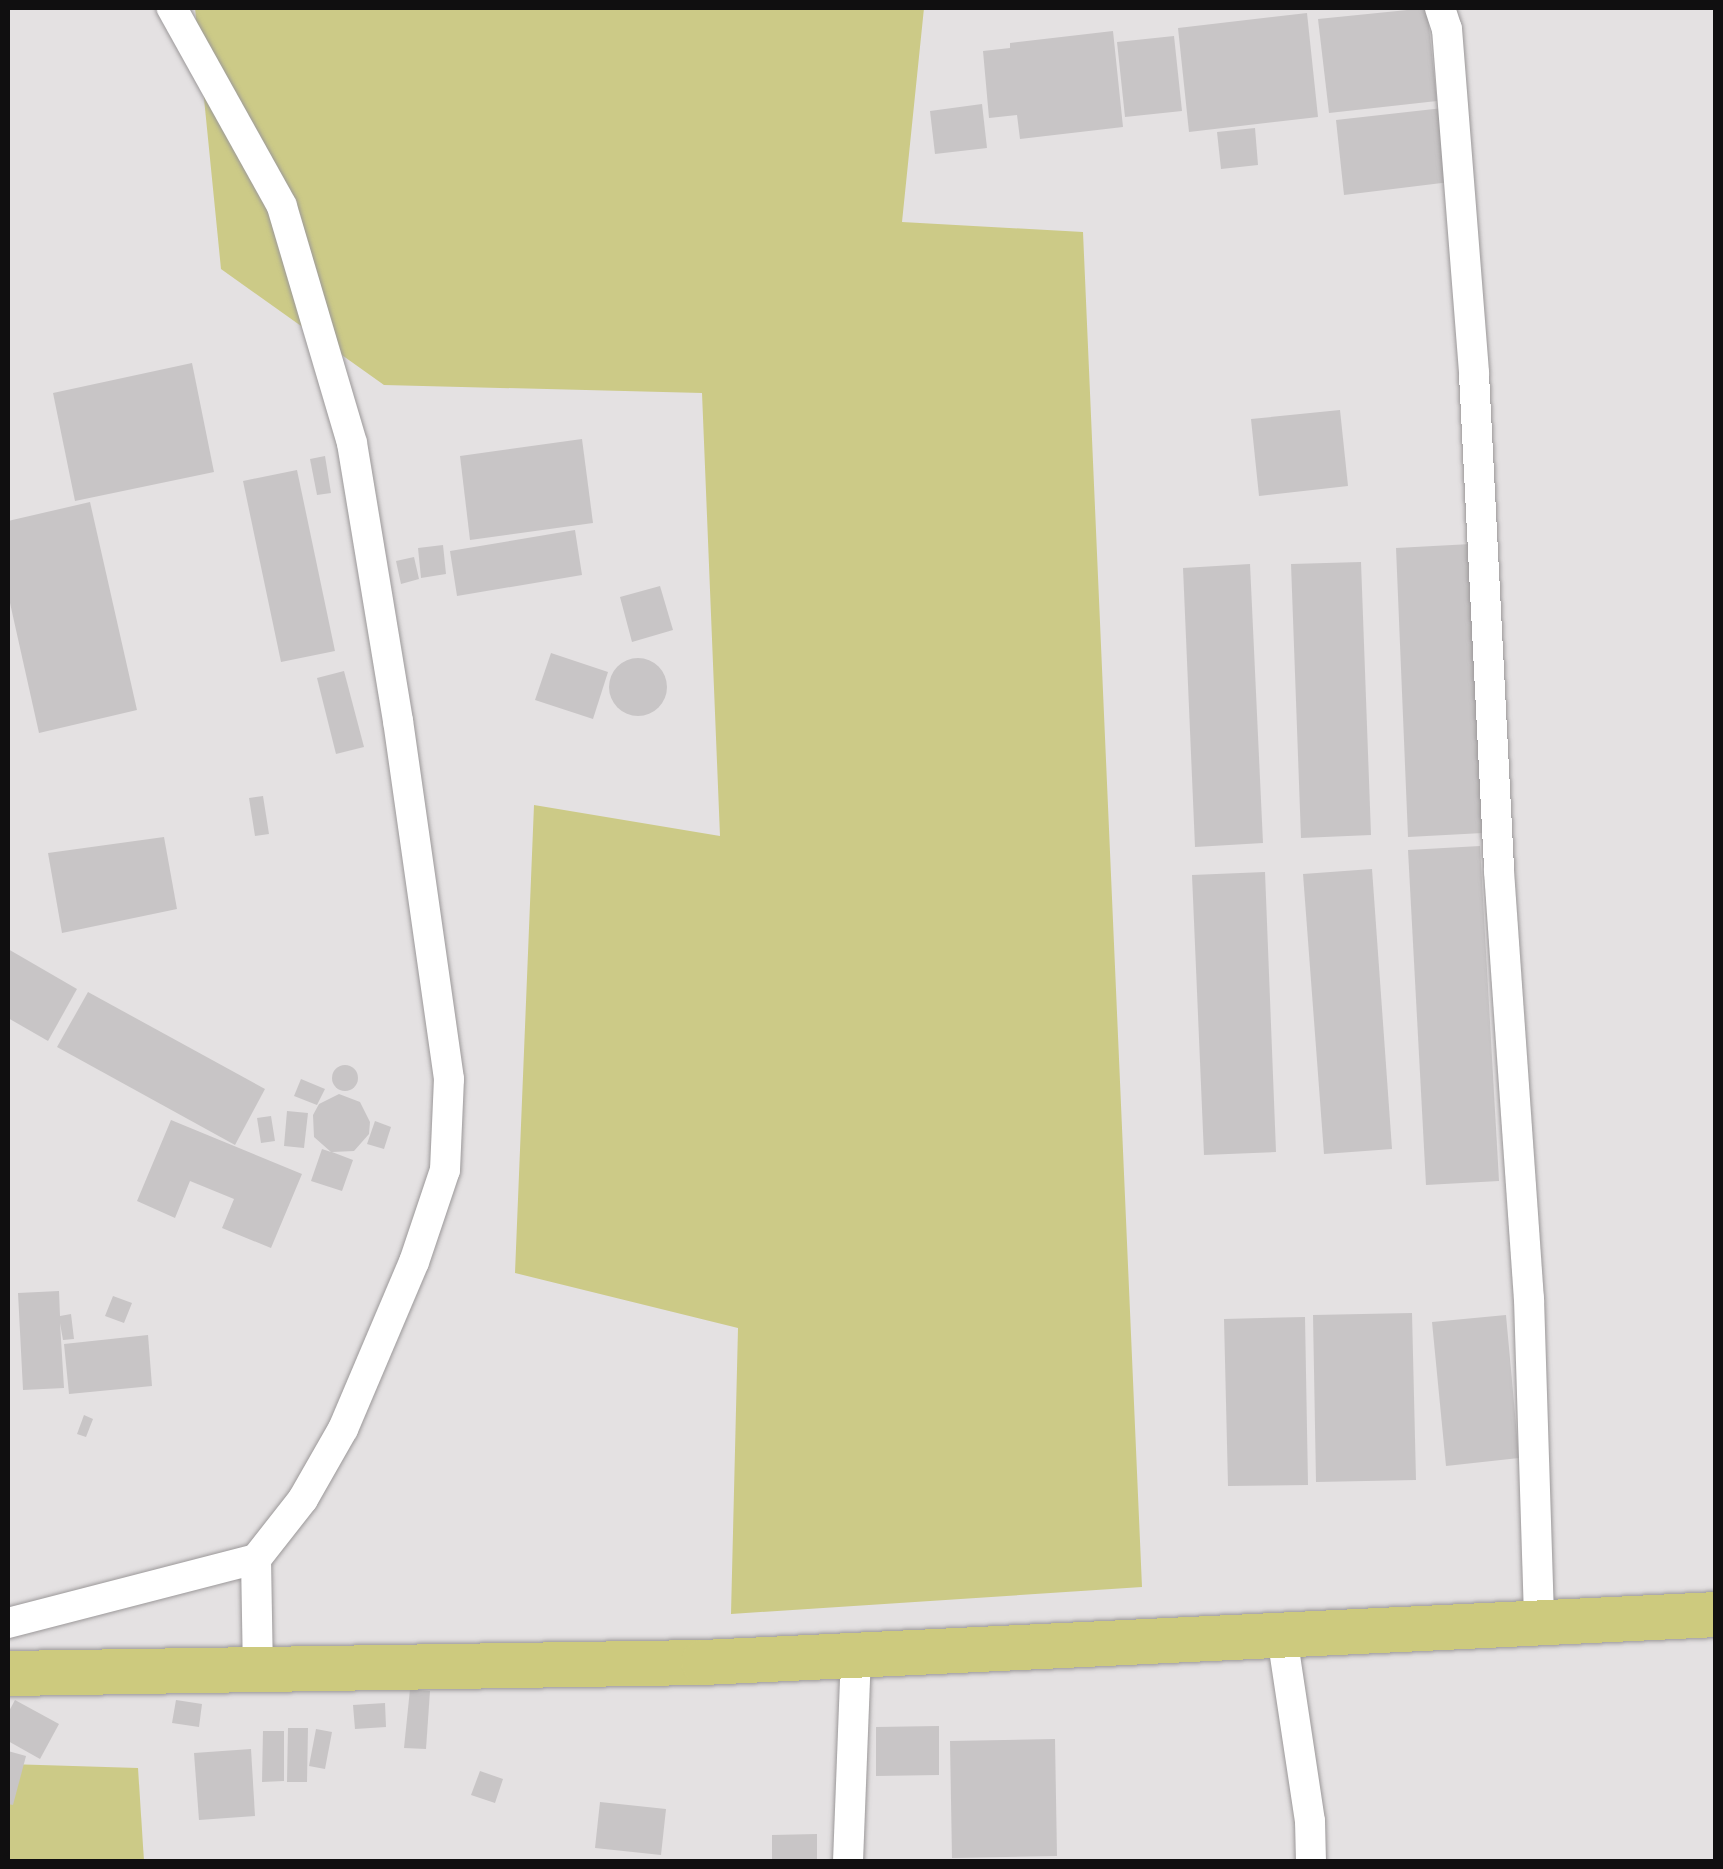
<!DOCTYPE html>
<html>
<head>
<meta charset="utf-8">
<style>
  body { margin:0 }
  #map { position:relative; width:1723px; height:1869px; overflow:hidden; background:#e4e1e2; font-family:"Public Sans",sans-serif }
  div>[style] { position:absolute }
  .green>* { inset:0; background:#ccca87 }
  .building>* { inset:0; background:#c8c5c6 }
  .round { border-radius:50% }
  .roads { filter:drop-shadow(0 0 2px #9b9899) drop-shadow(0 0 2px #9b9899) }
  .street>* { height:30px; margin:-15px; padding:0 15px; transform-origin:15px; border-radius:15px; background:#fff }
  .primary>* { height:45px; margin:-22.5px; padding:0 22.5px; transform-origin:22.5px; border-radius:22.5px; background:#cdca7e }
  span { translate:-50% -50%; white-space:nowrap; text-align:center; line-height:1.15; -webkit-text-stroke:8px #e4e1e2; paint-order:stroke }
  .frame { position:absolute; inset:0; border:10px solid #100f10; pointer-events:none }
</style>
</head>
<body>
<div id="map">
  <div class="green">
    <div style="clip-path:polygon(195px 8px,924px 8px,902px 222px,1083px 232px,1142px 1587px,731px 1614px,738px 1328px,515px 1273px,534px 805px,720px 836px,702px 393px,384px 385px,221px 269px)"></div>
    <div style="clip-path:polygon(8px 1764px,138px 1768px,144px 1861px,8px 1862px)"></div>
  </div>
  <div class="building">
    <div style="clip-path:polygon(1427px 8px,1437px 101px,1329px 113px,1318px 19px)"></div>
    <div style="clip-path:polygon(1307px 13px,1318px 117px,1189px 132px,1178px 28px)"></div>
    <div style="clip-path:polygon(1113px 31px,1123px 127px,1020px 139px,1017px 115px,989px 118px,983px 51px,1010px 48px,1010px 43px)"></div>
    <div style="clip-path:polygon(1174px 36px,1182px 111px,1125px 117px,1117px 42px)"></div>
    <div style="clip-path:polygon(982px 104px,987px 148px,935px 154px,930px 111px)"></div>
    <div style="clip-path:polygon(1443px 108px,1450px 182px,1344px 195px,1336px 120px)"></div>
    <div style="clip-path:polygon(1255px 128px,1258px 165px,1221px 169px,1217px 132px)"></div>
    <div style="clip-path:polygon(192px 363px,214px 472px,75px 501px,53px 393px)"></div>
    <div style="clip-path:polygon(1340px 410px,1348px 486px,1259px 496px,1251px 419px)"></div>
    <div style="clip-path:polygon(582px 439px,593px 523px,470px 540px,460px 456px)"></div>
    <div style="clip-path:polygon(325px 456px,331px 493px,317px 495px,310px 459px)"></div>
    <div style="clip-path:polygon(297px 470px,335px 651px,281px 662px,243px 481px)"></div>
    <div style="clip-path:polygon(90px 502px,137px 710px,39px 733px,8px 594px,8px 521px)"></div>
    <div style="clip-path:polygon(575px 530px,582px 575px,457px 596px,450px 551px)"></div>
    <div style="clip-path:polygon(1471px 544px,1483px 833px,1408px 837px,1396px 548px)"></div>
    <div style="clip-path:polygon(443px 545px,446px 574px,421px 578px,418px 548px)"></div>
    <div style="clip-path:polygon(414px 557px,419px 579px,401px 584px,396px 561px)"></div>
    <div style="clip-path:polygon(1361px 562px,1371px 835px,1301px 838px,1291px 564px)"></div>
    <div style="clip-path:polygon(1250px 564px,1263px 843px,1195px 847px,1183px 568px)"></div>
    <div style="clip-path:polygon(660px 586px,673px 630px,632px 642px,620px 597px)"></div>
    <div style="clip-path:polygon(551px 653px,608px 672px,593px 719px,535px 700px)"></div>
    <div class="round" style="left:609px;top:658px;width:58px;height:58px"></div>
    <div style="clip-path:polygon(344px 671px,364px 747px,336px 754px,317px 678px)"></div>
    <div style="clip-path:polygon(263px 796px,269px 834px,255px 836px,249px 798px)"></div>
    <div style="clip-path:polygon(164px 837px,177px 909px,62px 933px,48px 853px)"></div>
    <div style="clip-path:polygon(1480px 846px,1499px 1181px,1426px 1185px,1408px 850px)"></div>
    <div style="clip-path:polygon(1372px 869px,1392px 1149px,1324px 1154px,1303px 874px)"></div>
    <div style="clip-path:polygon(1265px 872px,1276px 1152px,1204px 1155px,1192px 875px)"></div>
    <div style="clip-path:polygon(8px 949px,77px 989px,48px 1041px,8px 1018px)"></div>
    <div style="clip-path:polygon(88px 992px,265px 1089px,235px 1145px,57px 1047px)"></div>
    <div class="round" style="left:332px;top:1065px;width:26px;height:26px"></div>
    <div style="clip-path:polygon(301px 1079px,325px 1089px,317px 1105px,294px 1096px)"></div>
    <div style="clip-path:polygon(339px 1094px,360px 1102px,370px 1122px,369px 1134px,354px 1151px,332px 1152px,353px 1160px,342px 1191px,311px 1181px,322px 1149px,331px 1152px,314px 1137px,313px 1115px,319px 1104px)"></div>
    <div style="clip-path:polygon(287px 1111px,308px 1113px,304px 1148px,284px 1146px)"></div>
    <div style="clip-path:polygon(271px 1116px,275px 1141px,261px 1143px,257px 1118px)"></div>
    <div style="clip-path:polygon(171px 1120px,302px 1174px,271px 1248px,222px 1228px,234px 1199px,190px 1181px,175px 1218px,137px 1201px)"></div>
    <div style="clip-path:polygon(375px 1121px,391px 1127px,384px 1149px,367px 1144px)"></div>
    <div style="clip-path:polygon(59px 1291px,60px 1316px,71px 1314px,74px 1339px,63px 1340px,60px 1323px,64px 1388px,23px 1390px,18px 1293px)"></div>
    <div style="clip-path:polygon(113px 1296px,132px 1303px,124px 1323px,105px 1316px)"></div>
    <div style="clip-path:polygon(1412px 1313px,1416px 1480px,1316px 1482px,1313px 1315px)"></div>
    <div style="clip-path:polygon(1506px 1315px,1519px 1458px,1446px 1466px,1432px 1322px)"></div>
    <div style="clip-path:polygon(1305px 1317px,1308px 1485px,1228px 1486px,1224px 1319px)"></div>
    <div style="clip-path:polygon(148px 1335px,152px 1386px,69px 1394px,64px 1344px)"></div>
    <div style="clip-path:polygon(84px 1415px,93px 1419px,86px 1437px,77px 1434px)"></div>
    <div style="clip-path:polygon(410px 1689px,430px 1691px,426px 1749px,404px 1748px)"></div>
    <div style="clip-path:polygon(15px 1700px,59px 1724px,40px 1759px,8px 1741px,8px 1713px)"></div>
    <div style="clip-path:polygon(176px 1700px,202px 1704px,199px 1727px,172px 1723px)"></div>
    <div style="clip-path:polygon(385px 1703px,386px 1727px,355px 1729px,353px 1705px)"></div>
    <div style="clip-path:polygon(939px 1726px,939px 1775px,876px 1776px,876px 1727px)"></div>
    <div style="clip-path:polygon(288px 1728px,308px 1728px,307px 1782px,287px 1782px)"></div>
    <div style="clip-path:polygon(316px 1729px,332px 1732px,325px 1769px,309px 1766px)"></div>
    <div style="clip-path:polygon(263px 1731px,284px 1731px,284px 1781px,262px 1782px)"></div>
    <div style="clip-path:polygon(1055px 1739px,1057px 1856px,952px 1858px,950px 1741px)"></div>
    <div style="clip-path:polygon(251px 1749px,255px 1816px,199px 1820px,194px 1753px)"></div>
    <div style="clip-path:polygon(8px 1751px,26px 1756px,13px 1805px,8px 1804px)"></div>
    <div style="clip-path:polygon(480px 1771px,503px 1779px,495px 1803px,471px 1795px)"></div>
    <div style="clip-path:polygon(600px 1802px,666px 1809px,661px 1855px,595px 1848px)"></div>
    <div style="clip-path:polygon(817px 1834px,817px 1862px,772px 1862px,772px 1835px)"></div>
  </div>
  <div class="roads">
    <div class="street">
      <div style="left:1440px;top:8px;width:22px;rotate:72deg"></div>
      <div style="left:1447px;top:29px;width:346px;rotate:85.5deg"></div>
      <div style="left:1474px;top:374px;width:498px;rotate:87.1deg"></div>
      <div style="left:1499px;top:871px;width:429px;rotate:86deg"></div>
      <div style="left:1529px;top:1299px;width:325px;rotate:88.2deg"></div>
      <div style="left:256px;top:1559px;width:113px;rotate:89deg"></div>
      <div style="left:8px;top:1623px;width:256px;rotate:-14.5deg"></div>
      <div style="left:256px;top:1559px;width:76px;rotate:-51.9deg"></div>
      <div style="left:303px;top:1499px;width:81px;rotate:-60.3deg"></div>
      <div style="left:343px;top:1429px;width:181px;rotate:-67deg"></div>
      <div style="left:414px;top:1262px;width:97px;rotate:-71.4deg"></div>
      <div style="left:445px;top:1170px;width:91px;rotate:-87.5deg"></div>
      <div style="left:449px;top:1079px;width:362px;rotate:-98.1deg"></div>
      <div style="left:398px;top:721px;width:282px;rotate:-99.4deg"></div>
      <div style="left:352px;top:443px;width:247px;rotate:-106.5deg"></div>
      <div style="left:282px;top:206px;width:227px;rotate:-119.1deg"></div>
      <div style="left:1282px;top:1636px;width:187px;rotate:81.4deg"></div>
      <div style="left:1310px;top:1821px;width:41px;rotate:88.6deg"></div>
      <div style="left:848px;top:1862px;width:207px;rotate:-87.8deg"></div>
    </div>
    <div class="primary">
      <div style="left:8px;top:1673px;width:695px;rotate:-0.91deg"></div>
      <div style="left:703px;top:1662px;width:1014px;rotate:-2.71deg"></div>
    </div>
  </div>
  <div class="frame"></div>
</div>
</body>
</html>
